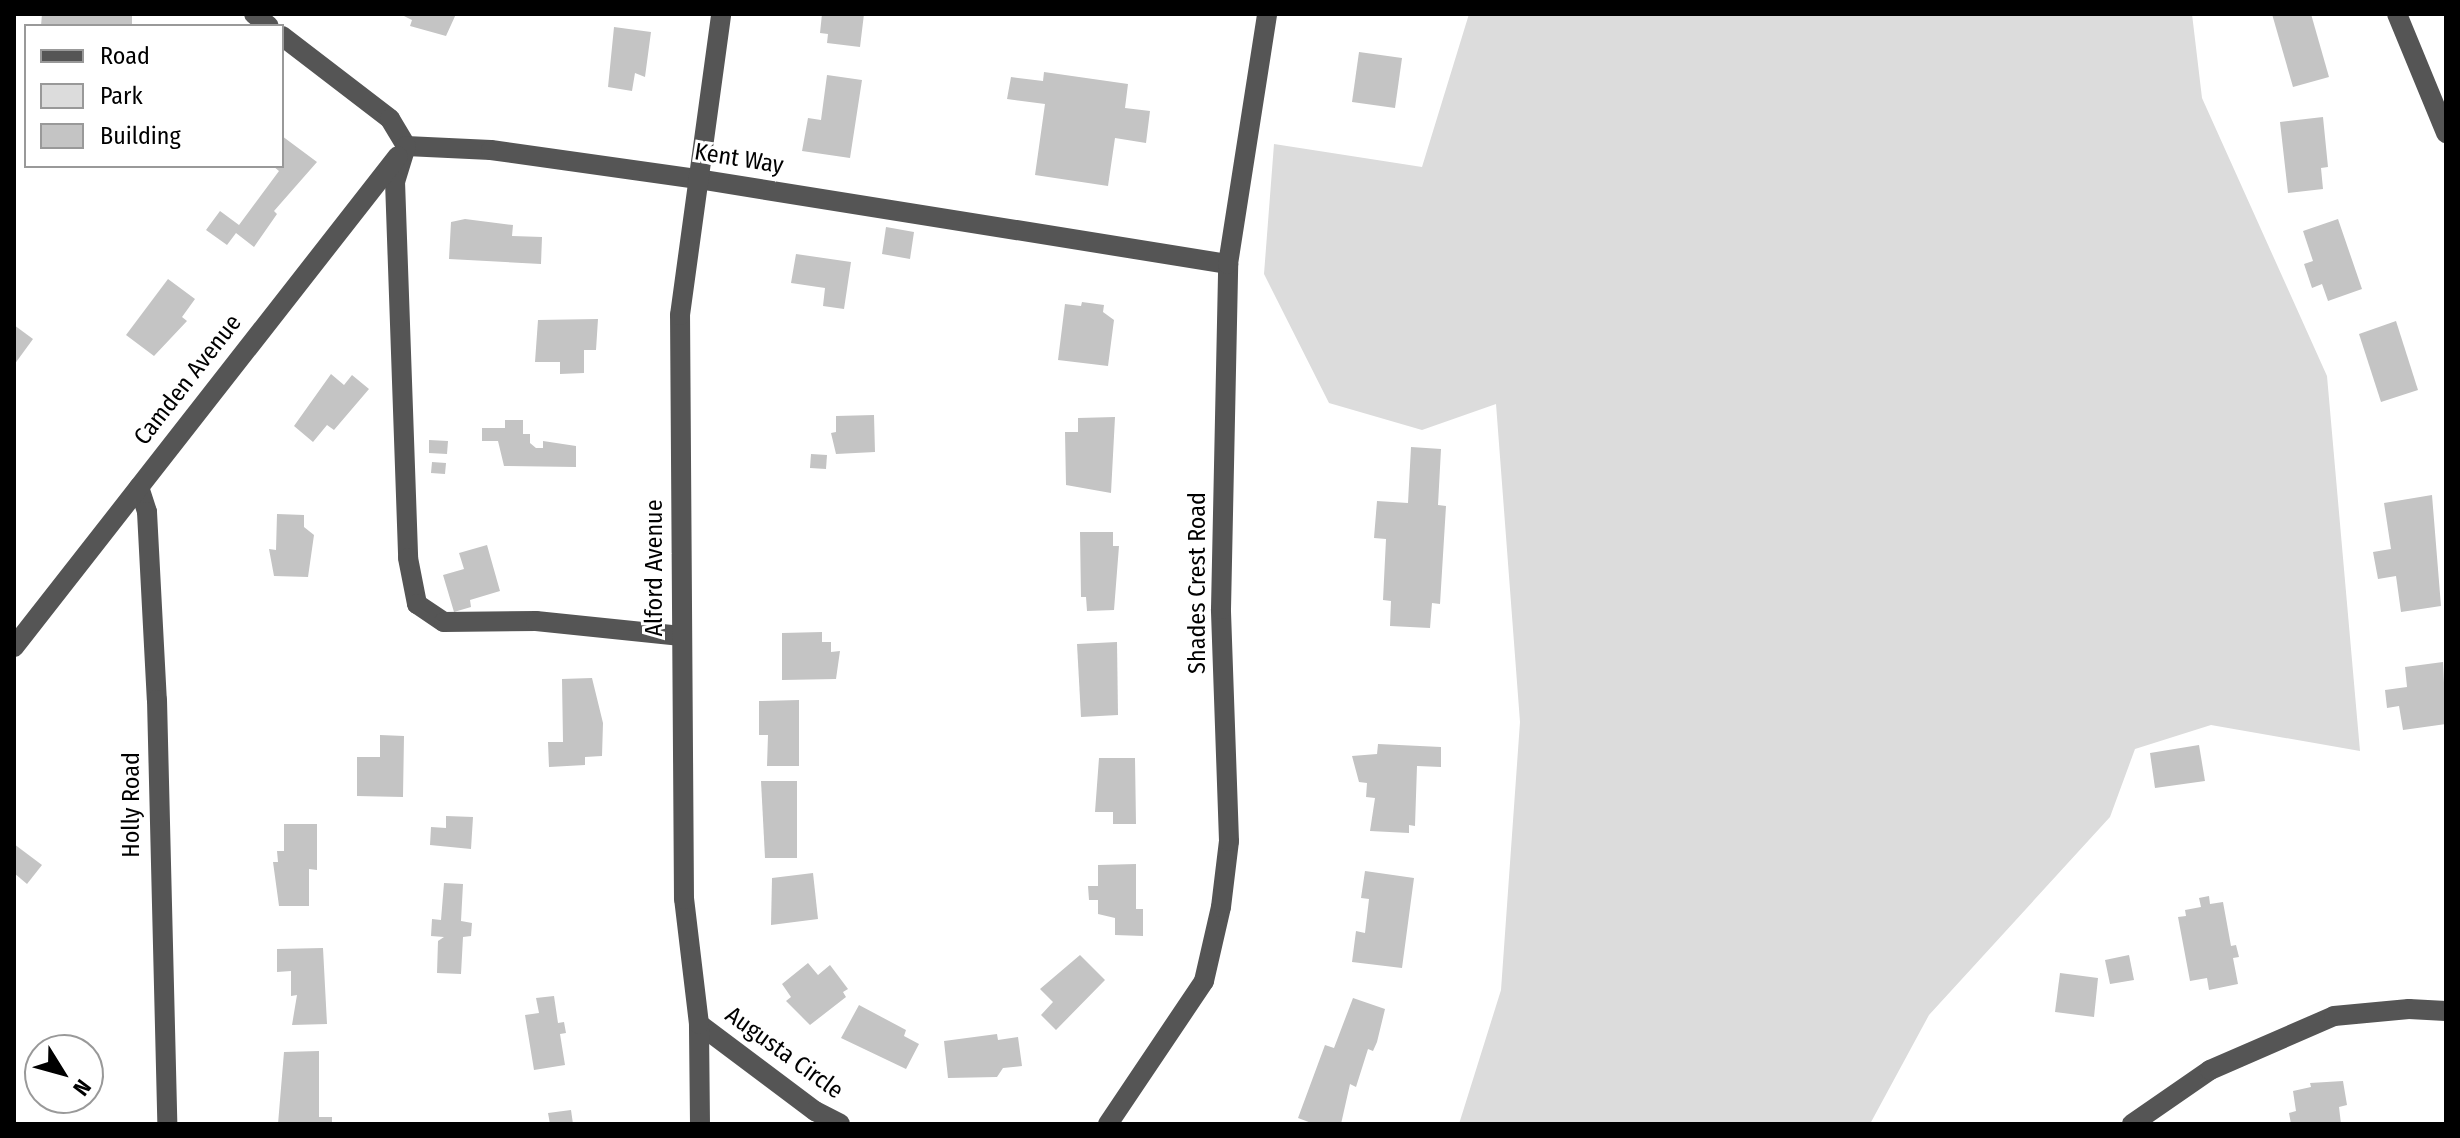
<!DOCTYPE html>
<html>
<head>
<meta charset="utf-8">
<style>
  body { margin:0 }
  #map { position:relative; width:2460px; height:1138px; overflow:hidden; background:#fff; font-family:"Fira Sans Condensed",sans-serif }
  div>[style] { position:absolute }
  .green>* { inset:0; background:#dcdcdc }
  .building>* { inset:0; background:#c4c4c4 }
  .minor>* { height:20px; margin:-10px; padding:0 10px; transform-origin:10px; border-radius:10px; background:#555 }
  span { translate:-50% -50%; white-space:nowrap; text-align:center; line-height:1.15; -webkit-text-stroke:6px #fff; paint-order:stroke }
  .street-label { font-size:24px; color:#000 }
  .frame { position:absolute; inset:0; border:16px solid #000; pointer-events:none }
  .legend { position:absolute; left:24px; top:24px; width:260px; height:144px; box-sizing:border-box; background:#fff; border:2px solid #999; margin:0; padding:10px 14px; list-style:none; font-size:24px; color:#000 }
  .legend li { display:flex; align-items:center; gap:16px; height:40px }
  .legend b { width:40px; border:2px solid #999 }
  .north { position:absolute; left:24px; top:1034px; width:80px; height:80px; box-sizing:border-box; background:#fff; border:2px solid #999; border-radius:50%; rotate:127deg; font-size:22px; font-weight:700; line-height:32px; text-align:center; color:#000 }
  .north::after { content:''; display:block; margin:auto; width:28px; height:36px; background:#000; clip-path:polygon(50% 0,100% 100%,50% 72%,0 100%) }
</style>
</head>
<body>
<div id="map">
  <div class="green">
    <div style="clip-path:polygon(1469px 14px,2192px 14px,2202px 98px,2327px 376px,2360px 751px,2211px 725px,2135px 749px,2110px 817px,1929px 1015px,1870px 1124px,1459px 1124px,1501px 990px,1520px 722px,1496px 404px,1422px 430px,1329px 403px,1264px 274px,1274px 144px,1422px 167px)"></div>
  </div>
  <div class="building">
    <div style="clip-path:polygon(42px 14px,132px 14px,132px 26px,41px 26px)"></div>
    <div style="clip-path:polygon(400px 14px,456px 14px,446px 36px,410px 26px,412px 20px)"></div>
    <div style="clip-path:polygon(822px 14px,864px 14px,860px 47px,827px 43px,828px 34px,820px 33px)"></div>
    <div style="clip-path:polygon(2272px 14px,2311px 14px,2329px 77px,2293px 87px)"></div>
    <div style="clip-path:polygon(614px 27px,651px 32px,645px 77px,635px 73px,632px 91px,608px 87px)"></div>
    <div style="clip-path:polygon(1359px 52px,1402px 58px,1395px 108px,1352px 102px)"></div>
    <div style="clip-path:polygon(1044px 72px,1128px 84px,1125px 108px,1150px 111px,1146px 143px,1115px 138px,1108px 186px,1035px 175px,1045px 104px,1007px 99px,1011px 77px,1043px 81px)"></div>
    <div style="clip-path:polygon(827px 75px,862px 80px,850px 158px,802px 151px,808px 118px,821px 120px)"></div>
    <div style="clip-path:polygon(2323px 117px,2328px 167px,2321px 168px,2323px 189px,2288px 193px,2280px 122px)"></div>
    <div style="clip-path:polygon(282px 136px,317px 162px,274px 211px,277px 214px,254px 247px,236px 233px,227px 245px,206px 230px,220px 211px,239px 225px,279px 171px,273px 166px,282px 166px)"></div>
    <div style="clip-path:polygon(465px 219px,513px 225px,512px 236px,542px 237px,541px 264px,449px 259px,451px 222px)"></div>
    <div style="clip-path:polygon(2338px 219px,2362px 289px,2328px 301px,2322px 284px,2312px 288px,2304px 264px,2313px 261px,2303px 231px)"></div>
    <div style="clip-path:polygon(886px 227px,914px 232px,910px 259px,882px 254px)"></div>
    <div style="clip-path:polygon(796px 254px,851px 262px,844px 309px,823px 306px,825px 288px,791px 283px)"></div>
    <div style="clip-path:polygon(168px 279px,195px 299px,182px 317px,187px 321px,154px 356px,126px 335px)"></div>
    <div style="clip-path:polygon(1082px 302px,1104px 305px,1103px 312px,1114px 320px,1108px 366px,1058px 360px,1065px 304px,1081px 306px)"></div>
    <div style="clip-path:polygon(598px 319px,596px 350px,584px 350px,584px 373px,560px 374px,560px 362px,535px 362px,538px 320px)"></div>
    <div style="clip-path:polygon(2396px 321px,2418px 390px,2381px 402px,2359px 334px)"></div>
    <div style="clip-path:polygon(14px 325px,33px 339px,14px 365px)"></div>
    <div style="clip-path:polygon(331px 374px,344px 385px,352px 375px,369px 389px,334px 430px,327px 425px,313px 442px,294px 426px)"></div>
    <div style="clip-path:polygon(874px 415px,875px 452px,836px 454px,831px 433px,836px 432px,836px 416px)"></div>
    <div style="clip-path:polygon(1115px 417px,1111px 493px,1066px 485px,1065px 432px,1078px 432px,1078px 418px)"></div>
    <div style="clip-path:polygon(505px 420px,523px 420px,523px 434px,530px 434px,530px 443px,536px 448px,543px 448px,543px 441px,576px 446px,576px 467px,504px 466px,498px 441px,482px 441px,482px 428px,505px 428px)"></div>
    <div style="clip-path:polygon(429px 440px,448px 441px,447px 454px,429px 453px)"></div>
    <div style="clip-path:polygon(1411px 447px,1441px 449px,1438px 505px,1446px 506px,1440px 604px,1432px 603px,1430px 628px,1390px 626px,1391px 601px,1383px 600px,1386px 539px,1374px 538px,1377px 501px,1408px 503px)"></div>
    <div style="clip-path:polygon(811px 454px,827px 455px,826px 469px,810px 468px)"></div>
    <div style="clip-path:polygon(432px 462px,446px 463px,445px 474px,431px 473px)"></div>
    <div style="clip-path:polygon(2432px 495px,2441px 606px,2401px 612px,2396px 576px,2378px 579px,2373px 552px,2391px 549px,2384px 503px)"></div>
    <div style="clip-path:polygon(277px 514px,304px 515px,304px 527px,314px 535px,308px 577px,274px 576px,269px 549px,276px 550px)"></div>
    <div style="clip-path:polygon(1080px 532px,1113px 532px,1113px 546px,1119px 546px,1114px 610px,1087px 611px,1086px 597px,1081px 597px)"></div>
    <div style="clip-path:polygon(487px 545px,500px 591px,470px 600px,471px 607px,454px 612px,443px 575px,464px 569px,459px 553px)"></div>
    <div style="clip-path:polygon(822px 632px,822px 642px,831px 642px,831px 652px,840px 651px,836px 679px,782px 680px,782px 633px)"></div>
    <div style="clip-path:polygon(1117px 642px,1118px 715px,1081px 717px,1077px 644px)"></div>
    <div style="clip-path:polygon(2443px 662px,2446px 724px,2403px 730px,2399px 706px,2387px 708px,2385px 690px,2407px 687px,2405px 667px)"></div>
    <div style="clip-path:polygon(592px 678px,603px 723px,602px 756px,585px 757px,585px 765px,549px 767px,548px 742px,563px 742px,562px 679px)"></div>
    <div style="clip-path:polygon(799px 700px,799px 766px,767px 766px,768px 735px,759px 735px,759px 701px)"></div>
    <div style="clip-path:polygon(380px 735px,404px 736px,403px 797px,357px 796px,357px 757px,380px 757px)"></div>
    <div style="clip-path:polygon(1378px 744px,1441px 747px,1441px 767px,1417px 766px,1415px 826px,1409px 825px,1409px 833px,1370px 831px,1375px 798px,1366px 797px,1367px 783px,1359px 782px,1352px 756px,1377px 754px)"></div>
    <div style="clip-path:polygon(2199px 745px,2205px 781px,2155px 788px,2150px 753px)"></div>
    <div style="clip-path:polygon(1099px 758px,1135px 758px,1136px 824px,1113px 824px,1113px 812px,1095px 812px)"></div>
    <div style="clip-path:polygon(761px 781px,797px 781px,797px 858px,765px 858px)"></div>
    <div style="clip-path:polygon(446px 816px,473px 817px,471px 849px,430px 845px,431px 827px,446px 828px)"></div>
    <div style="clip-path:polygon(284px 824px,317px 824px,317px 870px,309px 869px,309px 906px,279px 906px,273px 862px,278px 862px,277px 851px,284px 851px)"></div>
    <div style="clip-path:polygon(14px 844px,42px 865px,27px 884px,14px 873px)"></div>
    <div style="clip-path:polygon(1136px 864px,1136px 909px,1143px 909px,1143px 936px,1115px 935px,1115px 918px,1098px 914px,1098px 900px,1089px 900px,1088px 886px,1098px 886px,1098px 865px)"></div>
    <div style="clip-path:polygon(1365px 871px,1414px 878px,1402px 968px,1352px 962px,1356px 931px,1365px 933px,1369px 899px,1361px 898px)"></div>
    <div style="clip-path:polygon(813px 873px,818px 919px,771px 925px,772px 878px)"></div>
    <div style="clip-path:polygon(444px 883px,463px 884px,461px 921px,472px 923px,471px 936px,463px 937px,461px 974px,437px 973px,438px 941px,444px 937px,431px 936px,432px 919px,441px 920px)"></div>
    <div style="clip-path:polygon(2209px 896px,2210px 904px,2223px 902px,2231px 946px,2236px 945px,2239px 957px,2233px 958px,2238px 984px,2209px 990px,2207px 978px,2190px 981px,2178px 917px,2186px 916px,2185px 910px,2201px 907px,2199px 898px)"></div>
    <div style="clip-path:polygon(323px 948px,327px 1024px,292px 1025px,297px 995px,291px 996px,291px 971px,277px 972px,277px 949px)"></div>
    <div style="clip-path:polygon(1080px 955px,1105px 980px,1056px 1030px,1041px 1015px,1053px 1002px,1040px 989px)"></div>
    <div style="clip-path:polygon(2129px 955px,2134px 980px,2110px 984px,2105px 960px)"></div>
    <div style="clip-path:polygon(808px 963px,818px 975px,830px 965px,848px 989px,843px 992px,846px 997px,810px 1025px,786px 1001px,791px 997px,782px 984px)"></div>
    <div style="clip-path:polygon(2060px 973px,2098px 978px,2094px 1017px,2055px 1012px)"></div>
    <div style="clip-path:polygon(554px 996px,558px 1023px,564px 1022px,566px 1033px,560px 1034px,565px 1065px,534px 1070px,525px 1015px,539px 1013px,536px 998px)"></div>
    <div style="clip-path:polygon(1353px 998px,1385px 1009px,1377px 1042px,1373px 1051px,1368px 1049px,1356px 1087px,1350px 1084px,1341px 1124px,1314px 1124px,1298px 1118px,1325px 1045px,1334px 1048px)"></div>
    <div style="clip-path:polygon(859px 1005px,906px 1030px,904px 1036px,919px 1044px,906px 1069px,841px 1038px)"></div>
    <div style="clip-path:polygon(997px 1034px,998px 1040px,1018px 1037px,1022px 1066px,1003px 1068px,997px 1077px,948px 1078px,944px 1041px)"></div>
    <div style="clip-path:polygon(319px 1051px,319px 1117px,332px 1117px,332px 1124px,278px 1124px,284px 1052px)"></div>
    <div style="clip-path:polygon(2343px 1081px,2347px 1105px,2339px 1107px,2341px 1124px,2291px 1124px,2289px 1113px,2296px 1111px,2293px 1091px,2311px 1087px,2310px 1083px)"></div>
    <div style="clip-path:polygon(571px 1110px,573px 1124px,550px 1124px,548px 1113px)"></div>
  </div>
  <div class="minor">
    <div style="left:254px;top:14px;width:19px;rotate:39deg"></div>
    <div style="left:2397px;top:14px;width:129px;rotate:67.6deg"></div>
    <div style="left:282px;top:36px;width:136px;rotate:37.5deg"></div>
    <div style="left:390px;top:119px;width:31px;rotate:59deg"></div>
    <div style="left:406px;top:146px;width:85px;rotate:2.7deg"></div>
    <div style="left:491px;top:150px;width:209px;rotate:8deg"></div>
    <div style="left:698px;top:179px;width:537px;rotate:9.11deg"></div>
    <div style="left:406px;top:146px;width:37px;rotate:107deg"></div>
    <div style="left:395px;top:181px;width:377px;rotate:88deg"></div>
    <div style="left:408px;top:558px;width:47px;rotate:78.9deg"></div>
    <div style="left:417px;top:604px;width:32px;rotate:34deg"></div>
    <div style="left:444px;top:622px;width:92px;rotate:-0.6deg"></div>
    <div style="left:536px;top:621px;width:146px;rotate:5.9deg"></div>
    <div style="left:139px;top:487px;width:26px;rotate:72deg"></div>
    <div style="left:147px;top:512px;width:188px;rotate:87deg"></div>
    <div style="left:157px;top:700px;width:424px;rotate:88.6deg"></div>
    <div style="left:14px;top:647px;width:623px;rotate:-51.97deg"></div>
    <div style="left:699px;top:1024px;width:145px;rotate:36.9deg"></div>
    <div style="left:815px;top:1111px;width:28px;rotate:27deg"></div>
    <div style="left:700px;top:1124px;width:100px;rotate:-90.6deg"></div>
    <div style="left:699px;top:1024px;width:126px;rotate:-96.8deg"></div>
    <div style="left:684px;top:899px;width:584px;rotate:-90.39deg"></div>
    <div style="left:680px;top:315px;width:304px;rotate:-82.2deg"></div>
    <div style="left:1108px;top:1124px;width:172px;rotate:-56.1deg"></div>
    <div style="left:1204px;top:981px;width:76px;rotate:-77.1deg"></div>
    <div style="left:1221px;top:907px;width:66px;rotate:-83.1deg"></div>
    <div style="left:1229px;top:841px;width:232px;rotate:-92deg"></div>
    <div style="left:1221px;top:609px;width:345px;rotate:-88.8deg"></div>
    <div style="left:1228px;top:264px;width:253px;rotate:-81.1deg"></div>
    <div style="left:2132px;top:1124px;width:95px;rotate:-34.7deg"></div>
    <div style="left:2210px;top:1070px;width:135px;rotate:-23.5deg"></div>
    <div style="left:2334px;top:1016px;width:75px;rotate:-5.3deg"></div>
    <div style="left:2409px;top:1009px;width:37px;rotate:3deg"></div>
  </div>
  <div class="street-label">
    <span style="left:739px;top:159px;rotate:9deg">Kent Way</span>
    <span style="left:188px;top:380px;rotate:-52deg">Camden Avenue</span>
    <span style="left:655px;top:568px;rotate:-90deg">Alford Avenue</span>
    <span style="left:1198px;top:583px;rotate:-90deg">Shades Crest Road</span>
    <span style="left:132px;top:805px;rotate:-90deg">Holly Road</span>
    <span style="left:784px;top:1053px;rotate:36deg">Augusta Circle</span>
  </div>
  <div class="frame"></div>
  <ul class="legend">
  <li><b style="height:10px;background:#555"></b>Road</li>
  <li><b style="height:22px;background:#dcdcdc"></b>Park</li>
  <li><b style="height:22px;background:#c4c4c4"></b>Building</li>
  </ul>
  <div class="north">N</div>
</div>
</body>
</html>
